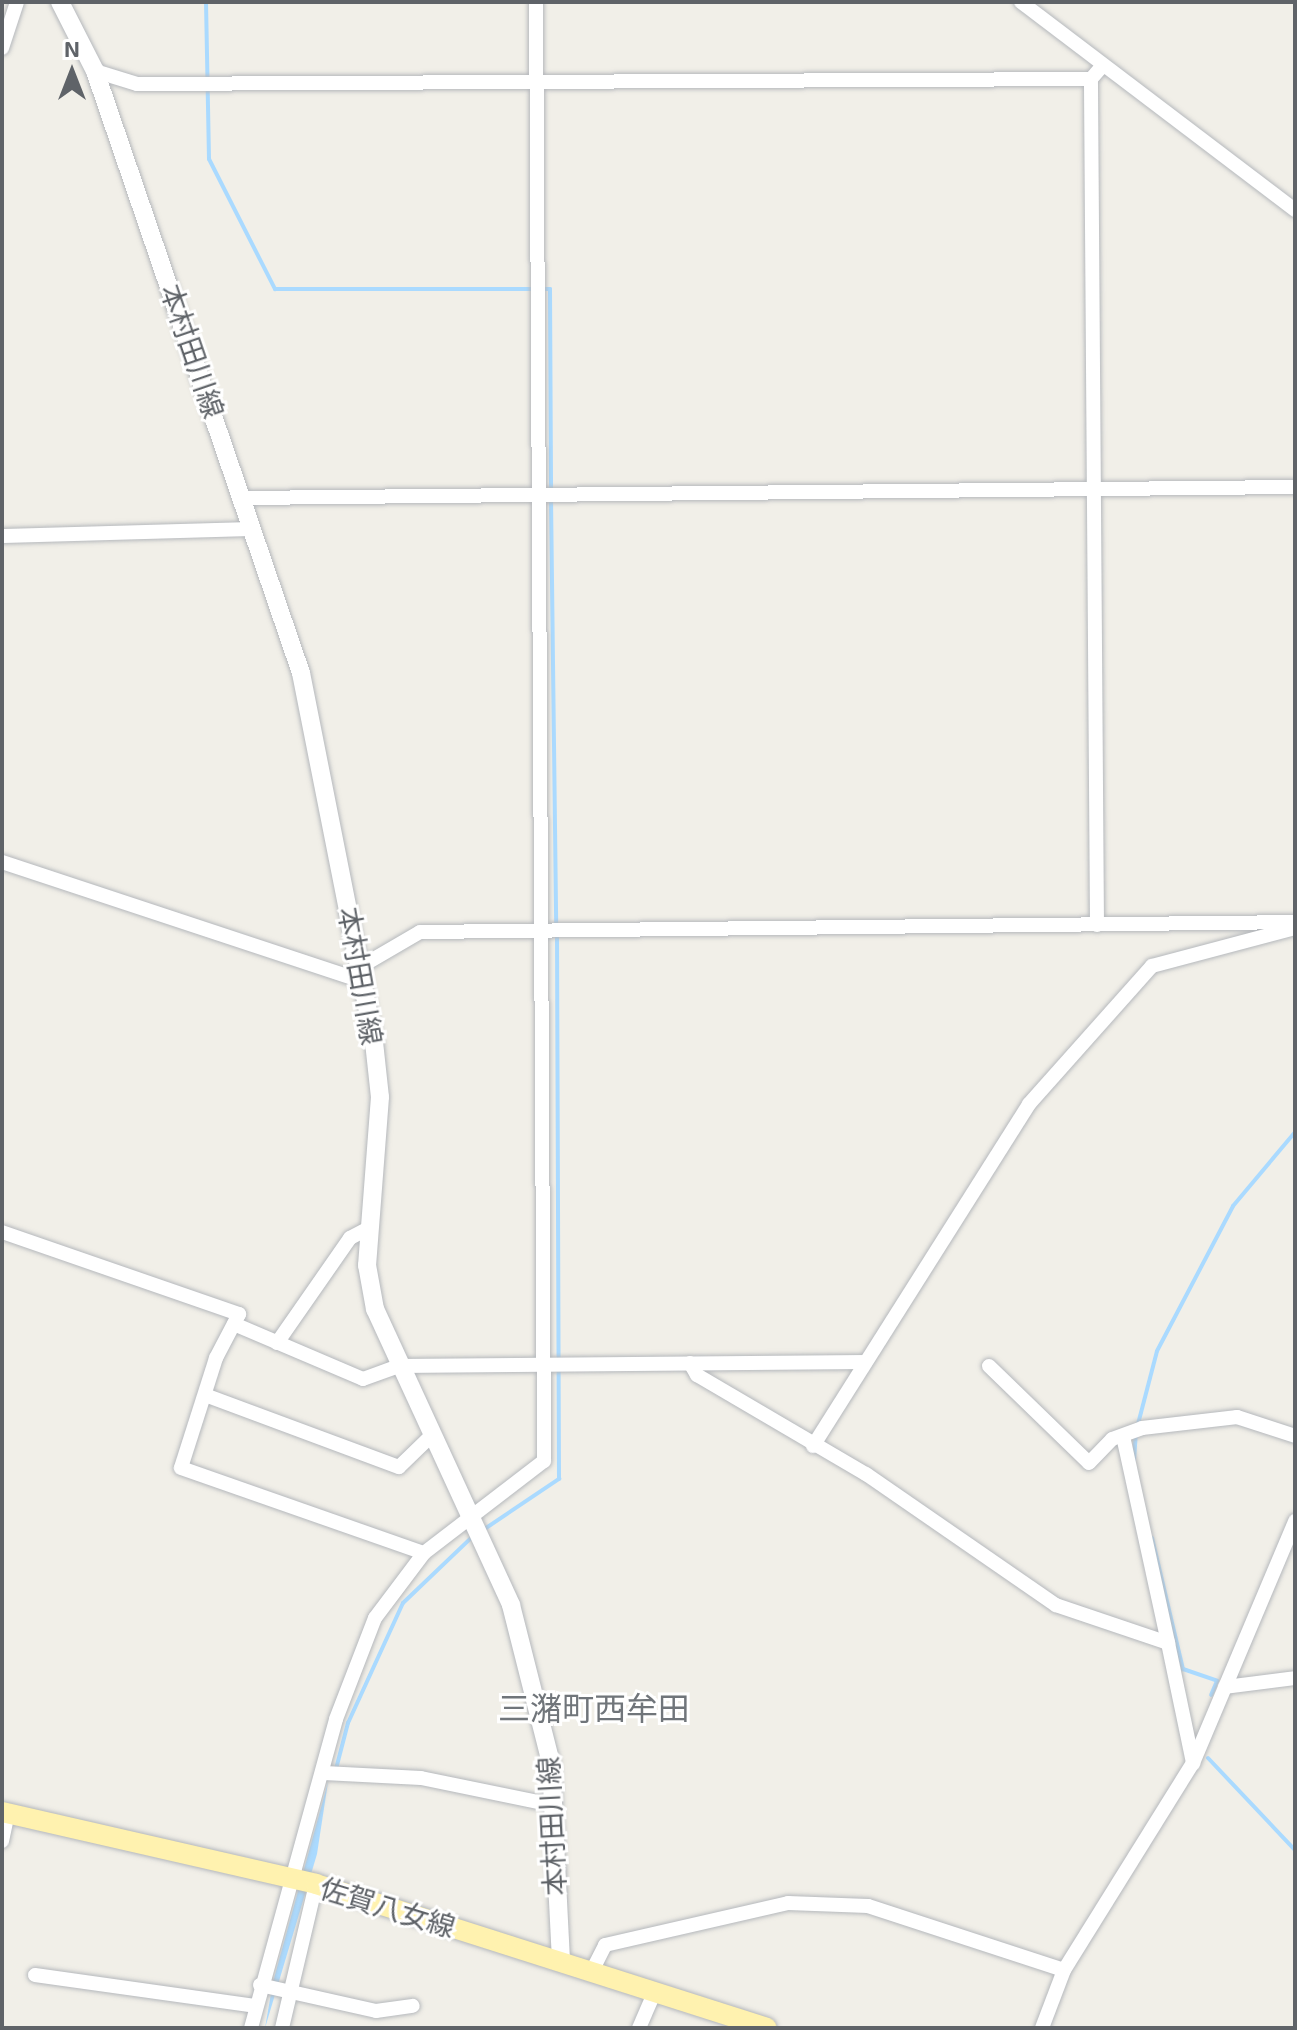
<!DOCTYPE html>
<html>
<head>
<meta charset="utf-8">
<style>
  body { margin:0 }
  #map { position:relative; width:1297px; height:2030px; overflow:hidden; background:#f1efe8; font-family:"Exo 2","Noto Sans JP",sans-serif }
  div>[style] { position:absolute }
  .water>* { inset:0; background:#aadaff }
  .stream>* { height:4px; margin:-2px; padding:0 2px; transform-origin:2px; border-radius:2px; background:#aadaff }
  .roads { filter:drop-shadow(0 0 2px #b5b8bc) drop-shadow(0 0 2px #b5b8bc) }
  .minor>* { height:14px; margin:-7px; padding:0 7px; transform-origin:7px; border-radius:7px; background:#fff }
  .secondary>* { height:18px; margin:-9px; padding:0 9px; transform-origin:9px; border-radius:9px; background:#fff }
  .primary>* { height:20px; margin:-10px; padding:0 10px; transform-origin:10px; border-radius:10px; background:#fff2af }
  span { translate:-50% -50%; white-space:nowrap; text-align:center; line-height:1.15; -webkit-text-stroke:6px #fff; paint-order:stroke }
  .street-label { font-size:28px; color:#5f6368 }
  .quarter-label { font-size:32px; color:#70757a }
  .frame { position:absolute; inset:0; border:4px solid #5f6368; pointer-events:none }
  .north { position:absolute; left:32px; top:32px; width:80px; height:80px; -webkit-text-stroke:6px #fff; paint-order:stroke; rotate:0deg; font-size:22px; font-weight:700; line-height:32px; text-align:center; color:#5f6368 }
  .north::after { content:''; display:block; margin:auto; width:28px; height:36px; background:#5f6368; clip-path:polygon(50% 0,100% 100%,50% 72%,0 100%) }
</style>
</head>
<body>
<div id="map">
  <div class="water">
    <div style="clip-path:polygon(328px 1782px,317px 1854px,265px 2028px,273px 1982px)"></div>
  </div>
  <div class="stream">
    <div style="left:206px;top:2px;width:157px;rotate:88.9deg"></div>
    <div style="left:209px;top:159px;width:146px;rotate:63.1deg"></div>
    <div style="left:275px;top:289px;width:275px"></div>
    <div style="left:550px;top:289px;width:201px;rotate:89.7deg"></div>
    <div style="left:551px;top:499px;width:427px;rotate:89.3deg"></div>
    <div style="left:1138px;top:1424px;width:75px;rotate:-75.4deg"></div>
    <div style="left:1157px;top:1351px;width:164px;rotate:-62.3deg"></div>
    <div style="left:1233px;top:1206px;width:97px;rotate:-50deg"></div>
    <div style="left:1134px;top:1460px;width:27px;rotate:-86deg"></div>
    <div style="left:483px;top:1530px;width:92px;rotate:-33.9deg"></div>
    <div style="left:559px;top:1479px;width:544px;rotate:-90.21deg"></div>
    <div style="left:1152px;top:1538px;width:135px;rotate:76.7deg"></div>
    <div style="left:1183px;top:1669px;width:36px;rotate:19deg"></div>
    <div style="left:1217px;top:1681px;width:15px;rotate:113deg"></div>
    <div style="left:1208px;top:1758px;width:127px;rotate:46.6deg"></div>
    <div style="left:336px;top:1769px;width:48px;rotate:-75.4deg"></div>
    <div style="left:348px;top:1723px;width:132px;rotate:-65.4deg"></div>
    <div style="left:403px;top:1603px;width:95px;rotate:-43.7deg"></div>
  </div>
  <div class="roads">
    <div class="minor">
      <div style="left:1021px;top:2px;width:344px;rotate:37.2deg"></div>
      <div style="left:2px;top:48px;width:48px;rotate:-71.9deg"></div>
      <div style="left:95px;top:71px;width:44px;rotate:17.2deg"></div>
      <div style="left:137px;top:84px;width:954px;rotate:-0.3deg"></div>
      <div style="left:243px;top:498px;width:1052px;rotate:-0.6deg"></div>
      <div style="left:2px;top:536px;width:251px;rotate:-1.6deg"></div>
      <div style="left:2px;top:862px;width:379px;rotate:18.3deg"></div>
      <div style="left:1097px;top:925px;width:846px;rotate:-90.41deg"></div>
      <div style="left:1091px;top:79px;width:18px;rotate:-49deg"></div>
      <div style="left:360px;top:967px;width:69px;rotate:-30.3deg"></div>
      <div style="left:420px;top:932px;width:875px;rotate:-0.65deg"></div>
      <div style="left:2px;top:1232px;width:251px;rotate:19.1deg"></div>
      <div style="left:239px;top:1314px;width:50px;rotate:117.6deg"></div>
      <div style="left:216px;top:1358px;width:115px;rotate:107.7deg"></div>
      <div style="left:181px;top:1468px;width:257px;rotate:19.3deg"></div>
      <div style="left:234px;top:1324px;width:140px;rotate:23.1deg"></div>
      <div style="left:363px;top:1379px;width:37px;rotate:-20deg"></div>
      <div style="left:398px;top:1366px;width:468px;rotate:-0.5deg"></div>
      <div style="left:277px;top:1343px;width:128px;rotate:-55.2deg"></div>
      <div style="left:350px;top:1238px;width:19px;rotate:-28deg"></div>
      <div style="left:690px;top:1363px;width:14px;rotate:60deg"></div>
      <div style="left:697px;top:1375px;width:196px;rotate:30.4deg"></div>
      <div style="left:866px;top:1474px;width:231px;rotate:34.6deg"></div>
      <div style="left:1056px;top:1605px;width:118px;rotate:18.7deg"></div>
      <div style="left:1168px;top:1643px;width:123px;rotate:78.2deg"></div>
      <div style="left:989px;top:1366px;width:139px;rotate:44.1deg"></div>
      <div style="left:1089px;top:1463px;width:33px;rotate:-46deg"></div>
      <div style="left:1112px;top:1439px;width:32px;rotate:-20deg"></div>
      <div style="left:1142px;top:1428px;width:96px;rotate:-6.6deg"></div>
      <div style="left:1237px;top:1417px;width:61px;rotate:18.1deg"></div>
      <div style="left:205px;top:1395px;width:207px;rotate:20.4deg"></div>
      <div style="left:399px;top:1467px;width:46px;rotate:-44.1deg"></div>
      <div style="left:1123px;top:1436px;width:212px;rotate:77.7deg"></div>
      <div style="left:813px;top:1446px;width:404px;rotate:-57.7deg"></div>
      <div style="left:1029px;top:1104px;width:185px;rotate:-48.3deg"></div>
      <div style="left:1152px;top:966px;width:148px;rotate:-14.9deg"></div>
      <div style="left:1225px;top:1687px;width:71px;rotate:-7.3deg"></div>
      <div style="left:324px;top:1773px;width:97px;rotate:3deg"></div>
      <div style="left:421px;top:1778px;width:135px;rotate:11.6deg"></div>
      <div style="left:2px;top:1841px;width:29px;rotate:-78deg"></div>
      <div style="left:592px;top:1971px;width:29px;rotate:-63deg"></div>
      <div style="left:605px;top:1945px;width:188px;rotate:-12.9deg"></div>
      <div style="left:788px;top:1903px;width:80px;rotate:2.1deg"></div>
      <div style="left:868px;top:1906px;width:206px;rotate:18.1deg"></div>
      <div style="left:35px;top:1975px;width:222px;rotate:8deg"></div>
      <div style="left:260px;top:1985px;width:119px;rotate:12.6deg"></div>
      <div style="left:376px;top:2011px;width:37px;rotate:-8deg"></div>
      <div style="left:251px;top:2028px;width:320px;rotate:-74.6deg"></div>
      <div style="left:336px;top:1719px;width:108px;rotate:-68.9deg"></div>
      <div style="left:375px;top:1618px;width:81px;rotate:-53deg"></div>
      <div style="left:424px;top:1553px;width:151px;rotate:-37.5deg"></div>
      <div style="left:544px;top:1461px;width:1459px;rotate:-90.31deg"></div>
      <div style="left:282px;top:2028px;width:148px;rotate:-76.7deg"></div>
      <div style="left:639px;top:2028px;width:40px;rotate:-66.6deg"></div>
      <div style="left:1042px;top:2028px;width:62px;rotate:-69.2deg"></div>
      <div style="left:1064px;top:1970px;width:244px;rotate:-58.1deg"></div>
      <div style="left:1193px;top:1763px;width:263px;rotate:-67.1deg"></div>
    </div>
    <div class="secondary">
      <div style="left:60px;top:2px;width:77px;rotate:63.1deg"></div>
      <div style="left:95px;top:71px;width:636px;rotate:71.11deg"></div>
      <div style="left:301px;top:673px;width:376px;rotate:78.8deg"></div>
      <div style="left:374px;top:1042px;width:55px;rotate:83.8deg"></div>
      <div style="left:380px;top:1097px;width:169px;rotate:94.4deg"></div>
      <div style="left:367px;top:1265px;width:45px;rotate:79.7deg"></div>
      <div style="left:375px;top:1309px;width:326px;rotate:65.3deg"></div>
      <div style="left:511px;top:1605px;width:163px;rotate:75.8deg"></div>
      <div style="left:551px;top:1763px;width:196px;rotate:87.1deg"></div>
    </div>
    <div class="primary">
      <div style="left:2px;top:1812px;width:322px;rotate:12.9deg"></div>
      <div style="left:316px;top:1884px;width:473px;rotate:17.7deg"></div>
    </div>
  </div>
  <div class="street-label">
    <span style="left:193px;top:351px;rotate:71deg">本村田川線</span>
    <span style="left:361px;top:976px;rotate:80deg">本村田川線</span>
    <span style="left:551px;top:1826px;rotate:-93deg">本村田川線</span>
    <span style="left:388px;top:1907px;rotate:17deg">佐賀八女線</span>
  </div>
  <div class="quarter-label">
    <span style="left:594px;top:1707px">三潴町西牟田</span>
  </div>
  <div class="frame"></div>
  <div class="north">N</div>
</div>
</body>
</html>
